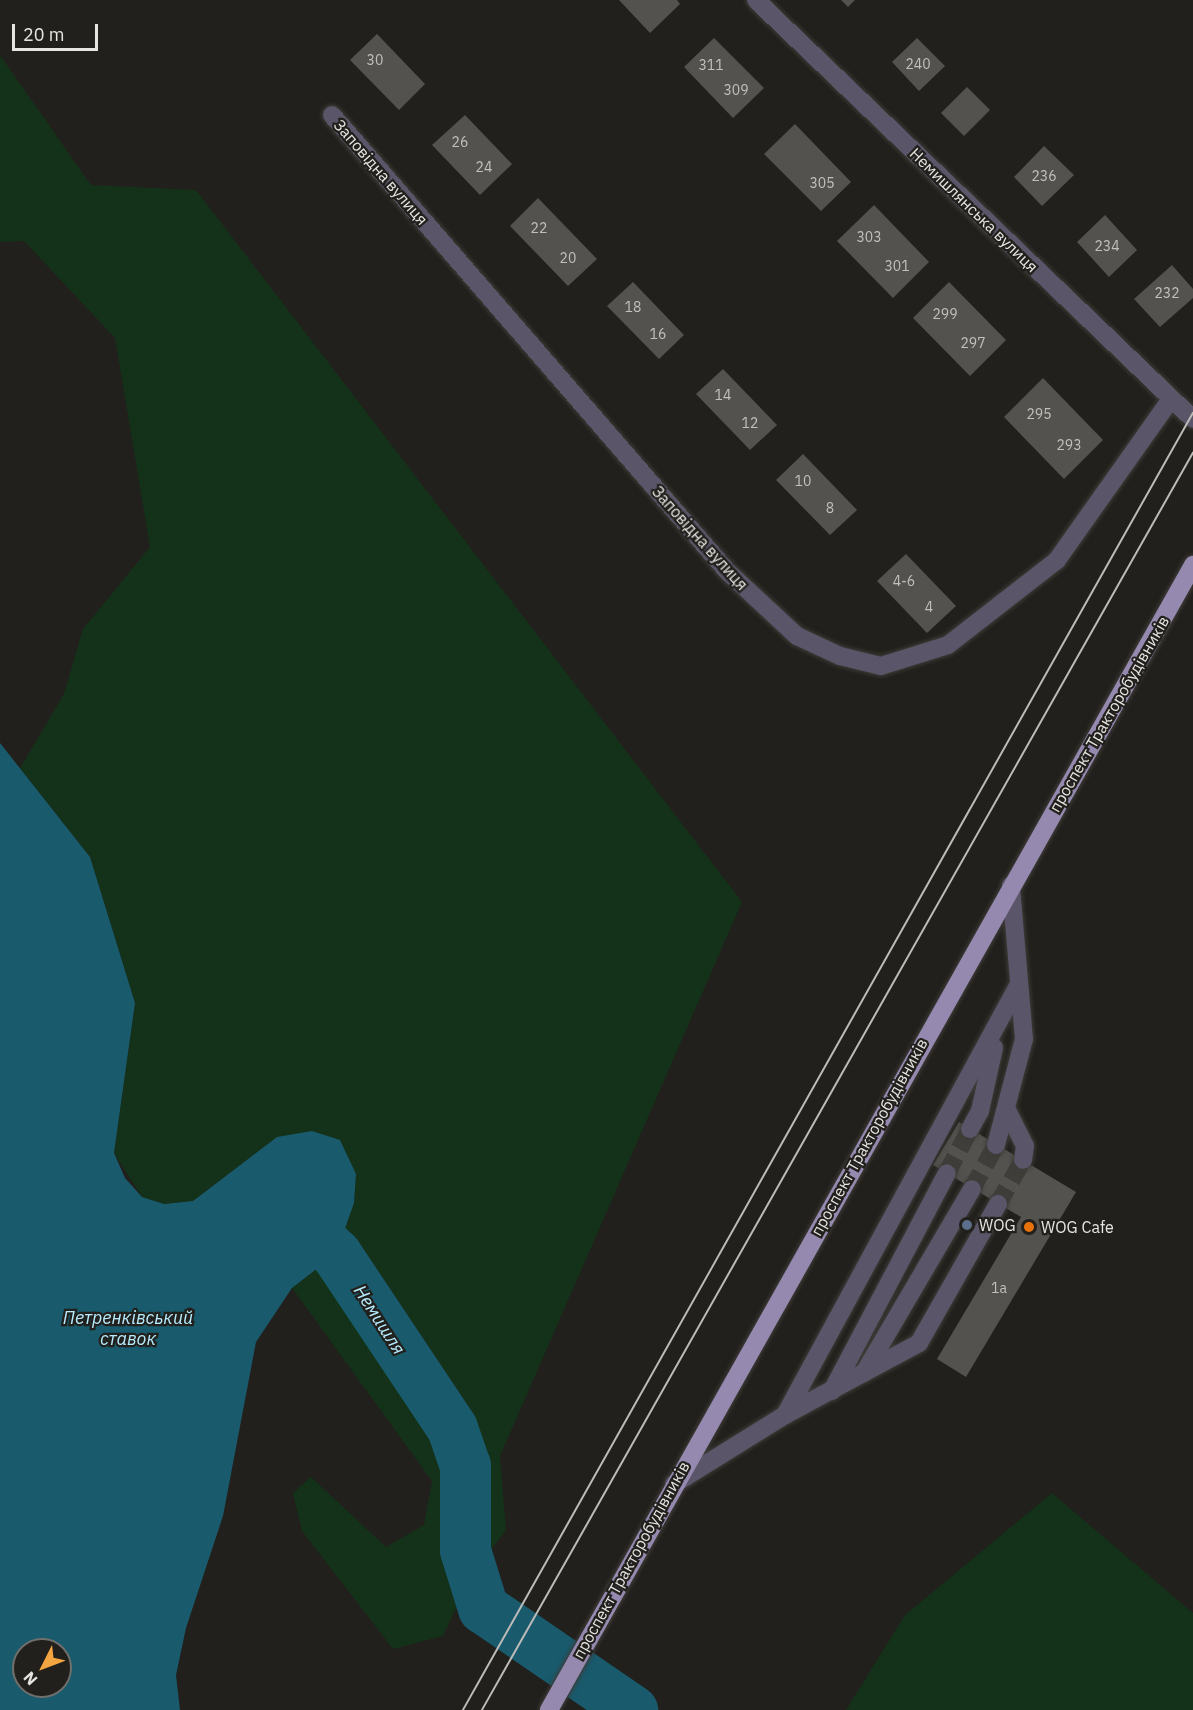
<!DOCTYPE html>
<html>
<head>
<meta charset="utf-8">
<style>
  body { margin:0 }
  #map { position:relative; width:1193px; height:1710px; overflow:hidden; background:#22201c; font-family:"IBM Plex Sans",sans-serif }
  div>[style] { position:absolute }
  .green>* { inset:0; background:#143119 }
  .water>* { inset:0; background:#195a6d }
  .river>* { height:51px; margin:-25.5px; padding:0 25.5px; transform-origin:25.5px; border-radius:25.5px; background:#195a6d }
  .building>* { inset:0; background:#54524e }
  .minor-tunnel>* { height:18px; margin-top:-9px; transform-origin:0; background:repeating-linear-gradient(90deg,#403e3a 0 18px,transparent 0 27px) }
  .roads { filter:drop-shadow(0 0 2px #3e3c38) drop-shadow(0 0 2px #3e3c38) }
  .minor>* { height:18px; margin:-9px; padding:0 9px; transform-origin:9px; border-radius:9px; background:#5a5568 }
  .major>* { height:18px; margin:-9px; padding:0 9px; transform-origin:9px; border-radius:9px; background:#9589b0 }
  .tram>* { height:1.5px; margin:-0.75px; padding:0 0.75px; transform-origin:0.75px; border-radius:0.75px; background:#bdbbb9 }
  .dots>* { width:16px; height:16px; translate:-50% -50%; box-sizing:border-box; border:3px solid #22201c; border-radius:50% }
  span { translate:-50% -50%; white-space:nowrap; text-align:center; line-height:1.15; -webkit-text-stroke:4.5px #22201c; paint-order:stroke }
  .number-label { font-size:14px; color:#c2c0be }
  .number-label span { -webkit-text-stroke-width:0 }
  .street-label { font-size:16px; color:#e7e5e3 }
  .poi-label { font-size:16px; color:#e7e5e3 }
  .left { translate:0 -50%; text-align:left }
  .water-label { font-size:18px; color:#b7ecff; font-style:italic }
  .north { position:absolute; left:12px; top:1638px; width:60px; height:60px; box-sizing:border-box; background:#22201c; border:2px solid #716f6c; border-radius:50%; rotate:228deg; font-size:16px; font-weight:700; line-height:24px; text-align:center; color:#e7e5e3 }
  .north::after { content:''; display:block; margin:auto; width:21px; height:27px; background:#f2a541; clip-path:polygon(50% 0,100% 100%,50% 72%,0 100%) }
  .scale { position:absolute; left:12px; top:24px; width:86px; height:27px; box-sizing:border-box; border:3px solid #e7e5e3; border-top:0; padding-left:8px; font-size:18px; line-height:21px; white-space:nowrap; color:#e7e5e3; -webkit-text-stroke:4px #22201c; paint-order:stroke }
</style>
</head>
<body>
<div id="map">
  <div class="green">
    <div style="clip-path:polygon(0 55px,91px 185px,196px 190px,742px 902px,500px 1456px,506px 1530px,471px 1576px,443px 1636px,393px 1649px,302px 1531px,293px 1493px,311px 1477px,386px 1547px,424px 1525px,432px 1481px,292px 1288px,336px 1254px,354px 1203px,356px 1174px,277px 1137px,193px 1201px,164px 1204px,142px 1197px,114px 1153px,135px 1003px,90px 857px,20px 768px,64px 694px,83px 629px,150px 547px,115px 338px,24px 241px,0 242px)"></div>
    <div style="clip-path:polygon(1052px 1493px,1193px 1613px,1193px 1710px,846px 1710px,905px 1615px)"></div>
  </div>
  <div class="water">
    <div style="clip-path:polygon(evenodd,0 743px,90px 857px,135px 1003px,114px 1153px,125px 1178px,142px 1197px,164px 1204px,193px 1201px,277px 1137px,312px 1131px,340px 1140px,356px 1174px,354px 1203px,336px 1254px,292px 1288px,256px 1342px,223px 1516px,186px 1628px,176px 1675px,180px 1710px,0 1710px,0 743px,24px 1650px,60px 1650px,60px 1686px,24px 1686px,24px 1650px)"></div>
  </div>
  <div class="river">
    <div style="left:278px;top:1224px;width:34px;rotate:10deg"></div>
    <div style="left:311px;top:1230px;width:35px;rotate:44deg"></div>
    <div style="left:336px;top:1254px;width:209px;rotate:56.3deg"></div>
    <div style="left:452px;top:1428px;width:39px;rotate:71deg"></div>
    <div style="left:465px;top:1465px;width:85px;rotate:90deg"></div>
    <div style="left:465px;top:1550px;width:61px;rotate:72.8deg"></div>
    <div style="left:483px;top:1608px;width:181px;rotate:34.4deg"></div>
  </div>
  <div class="building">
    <div style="clip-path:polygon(619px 0,677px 0,680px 4px,650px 33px)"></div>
    <div style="clip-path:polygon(841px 0,855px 0,848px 7px)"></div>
    <div style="clip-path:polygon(377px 34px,425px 84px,399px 110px,350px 60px)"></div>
    <div style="clip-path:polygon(714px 38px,764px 88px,733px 118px,684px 67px)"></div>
    <div style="clip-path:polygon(917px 38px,945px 66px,919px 91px,892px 62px)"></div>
    <div style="clip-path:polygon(967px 87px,990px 110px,964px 136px,941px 113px)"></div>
    <div style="clip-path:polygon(465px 115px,512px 164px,480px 195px,432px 145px)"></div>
    <div style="clip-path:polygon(795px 124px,851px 182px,821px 211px,764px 154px)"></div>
    <div style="clip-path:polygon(1044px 146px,1074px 175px,1042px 206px,1014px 177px)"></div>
    <div style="clip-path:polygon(538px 198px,597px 259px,568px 286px,510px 226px)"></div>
    <div style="clip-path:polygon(874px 205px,929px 262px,893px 298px,837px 241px)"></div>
    <div style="clip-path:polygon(1105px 215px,1137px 250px,1109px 277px,1077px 242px)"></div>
    <div style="clip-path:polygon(1172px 265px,1193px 289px,1193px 298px,1160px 327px,1134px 299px)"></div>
    <div style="clip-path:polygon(633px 282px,684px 335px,659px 359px,607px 306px)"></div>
    <div style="clip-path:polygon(949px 282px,1006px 340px,970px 376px,913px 318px)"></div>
    <div style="clip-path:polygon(723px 369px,777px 425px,750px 450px,696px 394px)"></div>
    <div style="clip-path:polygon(1043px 378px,1103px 440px,1064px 479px,1004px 417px)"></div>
    <div style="clip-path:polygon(803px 454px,857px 510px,830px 535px,776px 480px)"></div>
    <div style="clip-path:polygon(906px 554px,956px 606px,927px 633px,877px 581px)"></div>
    <div style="clip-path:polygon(959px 1122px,1076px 1192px,966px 1377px,937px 1359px,1021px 1217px,933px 1165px)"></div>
  </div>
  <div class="minor-tunnel">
    <div style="left:947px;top:1173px;width:50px;rotate:-62.4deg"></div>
    <div style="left:972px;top:1189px;width:50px;rotate:-61.4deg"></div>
    <div style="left:998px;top:1204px;width:51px;rotate:-60.4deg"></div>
  </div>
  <div class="roads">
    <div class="minor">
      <div style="left:756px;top:0;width:605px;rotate:43.8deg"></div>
      <div style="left:332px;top:115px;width:603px;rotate:49.1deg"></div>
      <div style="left:727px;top:571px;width:96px;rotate:42.9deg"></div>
      <div style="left:797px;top:636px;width:47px;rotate:24.9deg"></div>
      <div style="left:840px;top:656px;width:42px;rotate:13.7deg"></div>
      <div style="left:881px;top:666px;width:70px;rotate:-17.4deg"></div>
      <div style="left:948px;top:645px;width:138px;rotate:-37.9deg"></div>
      <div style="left:1057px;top:560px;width:197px;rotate:-54.7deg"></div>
      <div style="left:1007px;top:1110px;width:40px;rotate:63.4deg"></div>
      <div style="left:1025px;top:1146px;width:14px;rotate:98deg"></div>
      <div style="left:970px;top:1129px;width:21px;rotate:-61deg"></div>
      <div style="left:980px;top:1111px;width:65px;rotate:-77.5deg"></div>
      <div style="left:996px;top:1145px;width:110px;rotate:-75.2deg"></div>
      <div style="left:1024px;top:1039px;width:154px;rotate:-94.9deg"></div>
      <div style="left:864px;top:1373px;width:213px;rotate:-59.6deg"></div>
      <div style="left:832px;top:1391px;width:246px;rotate:-62.2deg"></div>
      <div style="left:785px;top:1415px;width:490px;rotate:-61.5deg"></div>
      <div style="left:674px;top:1484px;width:131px;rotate:-31.9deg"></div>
      <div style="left:785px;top:1415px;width:152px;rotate:-28.2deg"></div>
      <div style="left:919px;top:1343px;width:160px;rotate:-60.4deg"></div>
    </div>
    <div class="major">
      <div style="left:549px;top:1710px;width:1314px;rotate:-60.64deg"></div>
    </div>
  </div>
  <div class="tram">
    <div style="left:463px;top:1710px;width:1488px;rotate:-60.63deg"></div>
    <div style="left:482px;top:1710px;width:1444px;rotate:-60.51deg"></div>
  </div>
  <div class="dots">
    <div style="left:967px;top:1225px;background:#5c6f8a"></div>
    <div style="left:1029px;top:1227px;background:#e8710a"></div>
  </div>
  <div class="number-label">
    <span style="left:375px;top:60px">30</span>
    <span style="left:918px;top:64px">240</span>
    <span style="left:711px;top:65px">311</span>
    <span style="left:736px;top:90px">309</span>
    <span style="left:460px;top:142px">26</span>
    <span style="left:484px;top:167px">24</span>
    <span style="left:1044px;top:176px">236</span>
    <span style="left:822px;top:183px">305</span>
    <span style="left:539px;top:228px">22</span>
    <span style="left:869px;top:237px">303</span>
    <span style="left:1107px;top:246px">234</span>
    <span style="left:568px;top:258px">20</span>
    <span style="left:897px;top:266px">301</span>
    <span style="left:1167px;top:293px">232</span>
    <span style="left:633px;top:307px">18</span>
    <span style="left:945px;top:314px">299</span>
    <span style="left:658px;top:334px">16</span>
    <span style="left:973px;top:343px">297</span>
    <span style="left:723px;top:395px">14</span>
    <span style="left:1039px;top:414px">295</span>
    <span style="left:750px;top:423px">12</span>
    <span style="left:1069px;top:445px">293</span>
    <span style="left:803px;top:481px">10</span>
    <span style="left:830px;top:508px">8</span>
    <span style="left:904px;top:581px">4-6</span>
    <span style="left:929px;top:607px">4</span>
    <span style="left:999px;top:1288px">1а</span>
  </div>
  <div class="street-label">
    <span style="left:381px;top:172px;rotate:49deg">Заповідна вулиця</span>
    <span style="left:974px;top:210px;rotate:44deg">Немишлянська вулиця</span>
    <span style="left:700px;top:538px;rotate:48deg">Заповідна вулиця</span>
    <span style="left:1109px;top:714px;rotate:-60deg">проспект Тракторобудівників</span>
    <span style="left:869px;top:1137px;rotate:-61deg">проспект Тракторобудівників</span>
    <span style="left:631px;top:1560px;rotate:-61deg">проспект Тракторобудівників</span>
  </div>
  <div class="poi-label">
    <span class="left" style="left:979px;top:1225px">WOG</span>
    <span class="left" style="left:1041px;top:1227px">WOG Cafe</span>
  </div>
  <div class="water-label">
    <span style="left:128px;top:1329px">Петренківський<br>ставок</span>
    <span style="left:379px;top:1320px;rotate:57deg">Немишля</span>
  </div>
  <div class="north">N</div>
  <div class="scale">20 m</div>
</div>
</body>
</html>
